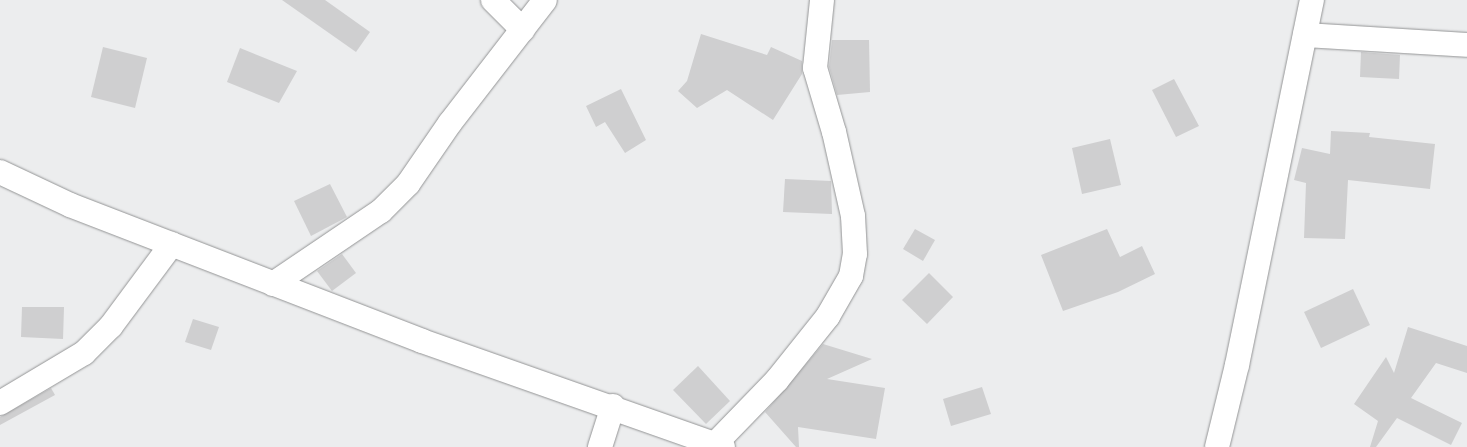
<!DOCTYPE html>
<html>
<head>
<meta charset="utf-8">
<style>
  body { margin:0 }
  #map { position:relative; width:1467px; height:447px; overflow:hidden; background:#ecedee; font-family:Arial,sans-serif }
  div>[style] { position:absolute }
  .building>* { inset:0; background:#cfcfd0 }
  .roads { filter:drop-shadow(0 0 1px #939495) drop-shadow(0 0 1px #939495) }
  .street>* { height:24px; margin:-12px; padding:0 12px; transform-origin:12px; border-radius:12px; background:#fff }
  span { translate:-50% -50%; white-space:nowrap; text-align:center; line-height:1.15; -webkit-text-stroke:4px #f9fafb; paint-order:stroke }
</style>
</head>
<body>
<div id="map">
  <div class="building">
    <div style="clip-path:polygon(282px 0,325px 0,370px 32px,356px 52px)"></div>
    <div style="clip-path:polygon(701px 34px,767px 55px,771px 47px,802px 61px,802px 74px,773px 120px,727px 90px,697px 108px,678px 91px,687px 81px)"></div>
    <div style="clip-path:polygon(832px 40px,869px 40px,870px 92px,837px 95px,829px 67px)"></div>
    <div style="clip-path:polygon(103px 47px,147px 58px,135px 108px,91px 97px)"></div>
    <div style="clip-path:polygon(240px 48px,297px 71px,279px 103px,227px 82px)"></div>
    <div style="clip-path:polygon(1361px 52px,1400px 55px,1399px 79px,1360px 77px)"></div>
    <div style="clip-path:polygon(1174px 79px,1199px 126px,1176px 137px,1152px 90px)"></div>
    <div style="clip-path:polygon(621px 89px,646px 140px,625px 153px,605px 122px,596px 127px,586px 106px)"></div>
    <div style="clip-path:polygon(1331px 131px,1370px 133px,1369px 137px,1435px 144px,1430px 189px,1348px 180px,1345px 239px,1304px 238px,1306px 183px,1294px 180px,1302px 148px,1330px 154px)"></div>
    <div style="clip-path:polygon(1110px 139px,1121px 185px,1082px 194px,1072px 148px)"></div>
    <div style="clip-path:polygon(785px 179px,831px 181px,832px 214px,783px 212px)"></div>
    <div style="clip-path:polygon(330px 184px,347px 217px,311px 236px,294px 201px)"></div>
    <div style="clip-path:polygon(915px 229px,935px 240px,923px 261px,903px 249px)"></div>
    <div style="clip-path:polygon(1107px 229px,1120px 257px,1142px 246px,1155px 274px,1118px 292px,1063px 311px,1041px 255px)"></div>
    <div style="clip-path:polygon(342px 254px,356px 273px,332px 291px,317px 271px)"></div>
    <div style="clip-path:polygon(929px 273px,953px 297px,927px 324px,902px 300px)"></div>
    <div style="clip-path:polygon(1353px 289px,1370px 325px,1321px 348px,1304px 312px)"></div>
    <div style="clip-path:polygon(22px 307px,64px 307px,63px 339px,21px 337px)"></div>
    <div style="clip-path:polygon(193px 319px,219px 327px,211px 350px,185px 342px)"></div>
    <div style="clip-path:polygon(1408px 327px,1467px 346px,1467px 373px,1436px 363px,1411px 398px,1462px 423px,1451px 445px,1397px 418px,1376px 447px,1370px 447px,1378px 421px,1354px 404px,1386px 357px,1394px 373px)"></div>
    <div style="clip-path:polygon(823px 344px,872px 359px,827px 379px,885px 388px,876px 439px,798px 427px,799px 447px,796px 447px,765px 412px)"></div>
    <div style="clip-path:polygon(698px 366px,730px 401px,706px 424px,673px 390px)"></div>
    <div style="clip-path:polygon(982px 387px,991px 414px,951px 426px,943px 399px)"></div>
    <div style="clip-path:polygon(51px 388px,55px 395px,0 425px,0 417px)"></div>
  </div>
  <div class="roads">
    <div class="street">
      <div style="left:493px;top:0;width:42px;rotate:45deg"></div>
      <div style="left:1305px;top:35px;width:162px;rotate:3.5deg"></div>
      <div style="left:0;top:172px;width:77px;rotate:25.2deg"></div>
      <div style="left:70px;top:205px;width:377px;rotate:21.1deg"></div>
      <div style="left:422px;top:341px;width:319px;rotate:19.4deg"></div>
      <div style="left:273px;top:284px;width:130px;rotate:-34.1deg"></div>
      <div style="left:381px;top:211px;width:38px;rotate:-45deg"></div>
      <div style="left:408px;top:184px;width:74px;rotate:-55.5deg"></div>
      <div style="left:450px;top:123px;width:155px;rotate:-52.3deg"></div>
      <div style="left:0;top:403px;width:98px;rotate:-30.8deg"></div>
      <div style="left:84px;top:353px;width:38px;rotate:-45deg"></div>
      <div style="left:111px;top:326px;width:102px;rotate:-53.4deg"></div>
      <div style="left:715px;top:444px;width:89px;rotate:-45.9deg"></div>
      <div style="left:777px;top:380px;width:82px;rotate:-51.4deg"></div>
      <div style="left:828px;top:316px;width:46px;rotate:-60.1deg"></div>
      <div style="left:851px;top:276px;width:22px;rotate:-80deg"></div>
      <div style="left:855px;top:254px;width:38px;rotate:-93deg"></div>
      <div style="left:853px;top:216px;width:86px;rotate:-102.7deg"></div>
      <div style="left:834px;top:132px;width:67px;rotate:-106.5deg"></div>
      <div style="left:815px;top:68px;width:68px;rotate:-84.1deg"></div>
      <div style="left:600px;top:447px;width:43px;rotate:-72.4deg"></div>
      <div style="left:1217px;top:447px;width:84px;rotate:-76.3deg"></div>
      <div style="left:1237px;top:365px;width:373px;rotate:-78.4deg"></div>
    </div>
  </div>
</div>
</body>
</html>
